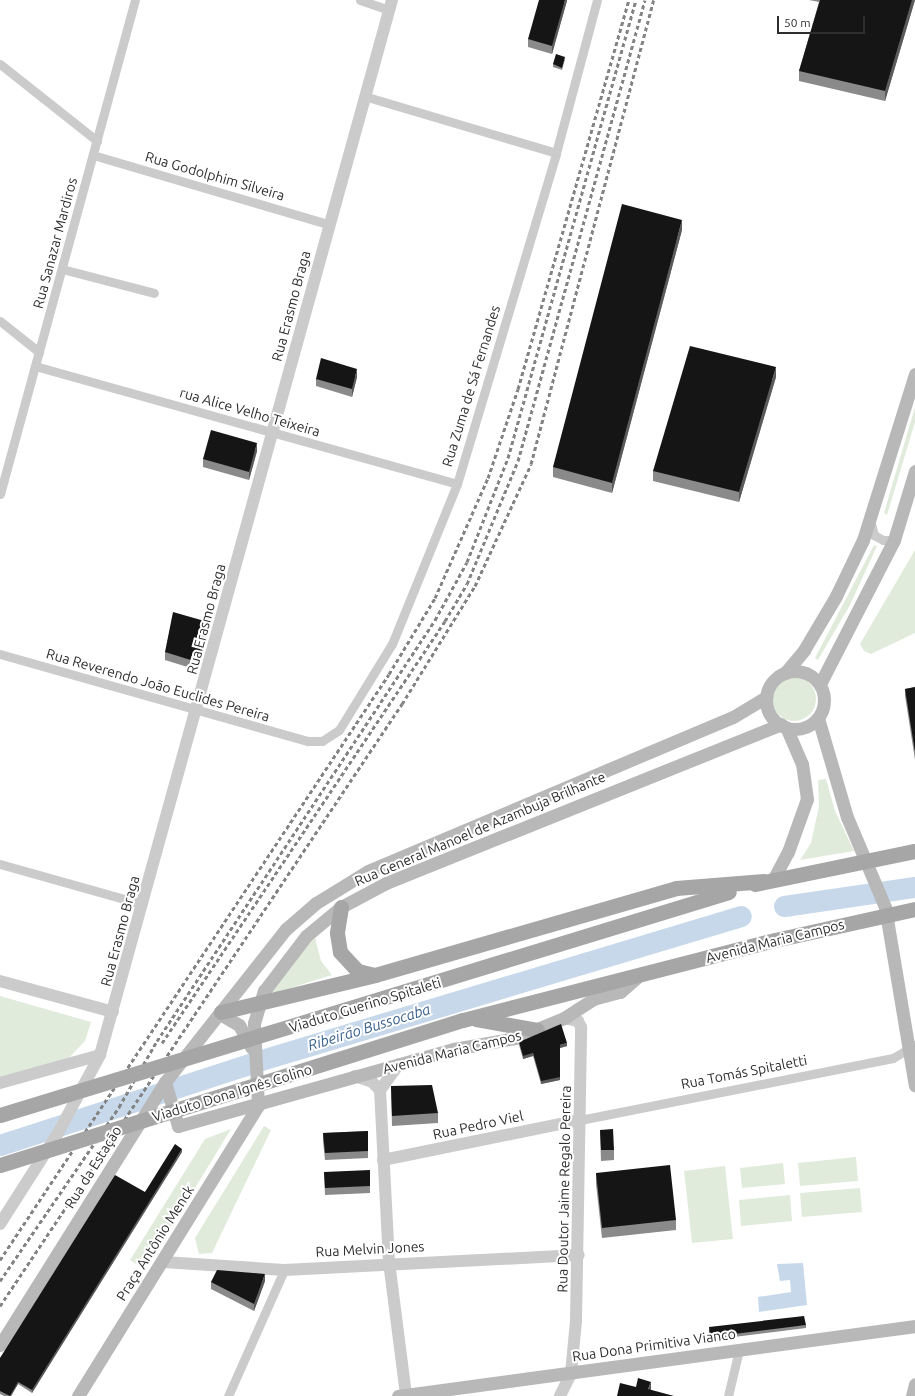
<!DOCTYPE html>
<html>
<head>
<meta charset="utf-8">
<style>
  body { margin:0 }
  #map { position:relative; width:915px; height:1396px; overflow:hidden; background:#fff; font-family:Ubuntu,sans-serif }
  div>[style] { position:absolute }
  .green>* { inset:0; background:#e1ebdb }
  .round { border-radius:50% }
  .water>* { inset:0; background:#c7d8eb }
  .river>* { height:21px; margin:-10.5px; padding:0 10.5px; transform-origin:10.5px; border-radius:10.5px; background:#c7d8eb }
  .minor>* { height:9px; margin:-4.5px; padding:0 4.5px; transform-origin:4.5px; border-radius:4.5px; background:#cbcbcb }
  .tertiary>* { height:12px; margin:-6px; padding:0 6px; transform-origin:6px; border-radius:6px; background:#cbcbcb }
  .secondary>* { height:13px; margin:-6.5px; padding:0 6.5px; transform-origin:6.5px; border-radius:6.5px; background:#b8b8b8 }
  .secondary>.ring { margin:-6.5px; padding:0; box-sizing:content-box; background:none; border:13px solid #b8b8b8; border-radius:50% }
  .primary>* { height:15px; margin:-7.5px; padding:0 7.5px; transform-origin:7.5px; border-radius:7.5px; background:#a6a6a6 }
  .rail>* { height:3px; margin-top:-1.5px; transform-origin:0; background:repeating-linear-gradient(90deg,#838383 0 4px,transparent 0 7px) }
  .primary-bridge>* { height:15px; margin:-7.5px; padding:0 7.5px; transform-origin:7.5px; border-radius:7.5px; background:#a6a6a6 }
  .wall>* { inset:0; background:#8a8a8a }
  .shaded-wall>* { inset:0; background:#5b5b5b }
  .building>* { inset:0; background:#151515 }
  span { translate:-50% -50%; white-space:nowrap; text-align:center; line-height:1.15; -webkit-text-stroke:4px #fff; paint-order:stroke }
  .street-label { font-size:14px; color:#2e2e2e }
  .water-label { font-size:15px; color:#3c6390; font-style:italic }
  .scale { position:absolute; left:777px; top:16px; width:88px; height:18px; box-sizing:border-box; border:2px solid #2e2e2e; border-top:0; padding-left:5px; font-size:12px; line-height:14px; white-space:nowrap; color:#2e2e2e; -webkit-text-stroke:3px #fff; paint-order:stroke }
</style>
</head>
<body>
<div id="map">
  <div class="green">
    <div style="clip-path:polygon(915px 407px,915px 422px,887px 515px,884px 513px)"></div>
    <div style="clip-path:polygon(874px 545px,877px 546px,850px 605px,818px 660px,815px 658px)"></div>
    <div style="clip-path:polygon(915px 550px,915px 633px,871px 654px,864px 651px,860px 644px)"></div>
    <div class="round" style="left:772px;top:677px;width:44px;height:44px"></div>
    <div style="clip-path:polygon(826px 779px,835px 811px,854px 851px,800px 860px,811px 843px,819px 806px,818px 780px)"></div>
    <div style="clip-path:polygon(315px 937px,321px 961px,332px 975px,271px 994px,275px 983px)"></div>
    <div style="clip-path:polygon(0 996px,91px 1022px,85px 1041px,65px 1062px,0 1080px)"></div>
    <div style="clip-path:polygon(264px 1126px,271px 1130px,212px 1253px,199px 1254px,195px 1238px)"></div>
    <div style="clip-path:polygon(231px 1129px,167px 1234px,136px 1264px,130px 1260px,205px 1139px)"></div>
    <div style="clip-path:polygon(856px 1157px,858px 1181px,800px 1186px,798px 1163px)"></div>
    <div style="clip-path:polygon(783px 1163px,785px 1184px,742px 1188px,740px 1168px)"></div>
    <div style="clip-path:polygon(725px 1166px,733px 1239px,692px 1243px,684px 1171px)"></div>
    <div style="clip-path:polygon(860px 1188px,862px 1212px,802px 1217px,800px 1193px)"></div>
    <div style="clip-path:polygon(790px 1195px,792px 1221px,741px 1226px,739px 1200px)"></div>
  </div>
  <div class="water">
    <div style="clip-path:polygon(803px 1263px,807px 1305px,759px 1312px,758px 1297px,791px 1292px,790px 1280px,780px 1281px,777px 1264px)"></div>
  </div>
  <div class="river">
    <div style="left:784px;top:906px;width:132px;rotate:-8.3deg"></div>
    <div style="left:0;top:1145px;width:271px;rotate:-18deg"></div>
    <div style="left:258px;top:1061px;width:504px;rotate:-16.71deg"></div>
  </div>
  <div class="minor">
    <div style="left:360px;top:0;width:31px;rotate:19deg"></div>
    <div style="left:0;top:64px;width:124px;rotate:38.4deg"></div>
    <div style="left:364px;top:96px;width:200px;rotate:16.5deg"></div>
    <div style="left:93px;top:155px;width:245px;rotate:16.4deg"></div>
    <div style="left:62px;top:269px;width:95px;rotate:14.6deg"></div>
    <div style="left:0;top:321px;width:50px;rotate:38.5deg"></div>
    <div style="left:35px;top:366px;width:438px;rotate:15.6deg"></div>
    <div style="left:0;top:494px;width:512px;rotate:-74.72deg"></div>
    <div style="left:870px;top:520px;width:16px;rotate:75deg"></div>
    <div style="left:874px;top:535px;width:10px;rotate:29deg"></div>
    <div style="left:883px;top:540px;width:11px"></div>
    <div style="left:0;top:654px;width:320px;rotate:15.8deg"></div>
    <div style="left:308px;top:741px;width:14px"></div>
    <div style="left:322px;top:741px;width:20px;rotate:-33deg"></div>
    <div style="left:339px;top:730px;width:101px;rotate:-58.4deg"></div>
    <div style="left:392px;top:644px;width:173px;rotate:-67.9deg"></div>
    <div style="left:457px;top:484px;width:345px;rotate:-73.3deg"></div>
    <div style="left:556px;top:153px;width:158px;rotate:-75deg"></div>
    <div style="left:0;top:864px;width:148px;rotate:15.7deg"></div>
    <div style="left:580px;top:1120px;width:319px;rotate:-11.2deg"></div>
    <div style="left:893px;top:1058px;width:26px;rotate:-31deg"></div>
    <div style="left:228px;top:1396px;width:138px;rotate:-66deg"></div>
    <div style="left:728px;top:1396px;width:47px;rotate:-76.6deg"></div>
  </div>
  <div class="tertiary">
    <div style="left:0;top:981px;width:117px;rotate:15.3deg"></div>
    <div style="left:399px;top:1064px;width:32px;rotate:126deg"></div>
    <div style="left:380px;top:1090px;width:172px;rotate:87deg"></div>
    <div style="left:389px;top:1262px;width:134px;rotate:82.7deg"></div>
    <div style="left:355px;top:1076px;width:18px;rotate:19deg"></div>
    <div style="left:372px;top:1082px;width:11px;rotate:45deg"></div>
    <div style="left:0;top:1083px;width:104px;rotate:-15.6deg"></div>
    <div style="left:383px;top:1160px;width:201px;rotate:-11.5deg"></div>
    <div style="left:0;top:1224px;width:108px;rotate:-57.5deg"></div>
    <div style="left:58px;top:1133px;width:89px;rotate:-61.7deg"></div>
    <div style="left:100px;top:1055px;width:1095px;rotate:-74.53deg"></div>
    <div style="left:164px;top:1262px;width:120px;rotate:3.8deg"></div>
    <div style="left:284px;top:1270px;width:295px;rotate:-2.9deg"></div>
    <div style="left:560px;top:1396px;width:25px;rotate:-64deg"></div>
    <div style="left:571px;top:1373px;width:52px;rotate:-84.5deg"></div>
    <div style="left:576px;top:1321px;width:294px;rotate:-89deg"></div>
    <div style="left:581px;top:1027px;width:7px;rotate:-117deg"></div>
    <div style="left:578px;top:1021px;width:14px;rotate:-168deg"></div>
  </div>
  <div class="secondary">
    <div class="ring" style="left:766px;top:671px;width:45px;height:45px"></div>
    <div style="left:785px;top:673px;width:30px;rotate:-50deg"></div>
    <div style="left:804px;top:650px;width:63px;rotate:-59.3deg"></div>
    <div style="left:836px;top:596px;width:62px;rotate:-64.3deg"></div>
    <div style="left:863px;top:540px;width:174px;rotate:-72.6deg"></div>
    <div style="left:820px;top:684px;width:162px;rotate:-62.8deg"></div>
    <div style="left:894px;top:540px;width:72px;rotate:-73.1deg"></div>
    <div style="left:818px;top:718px;width:103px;rotate:73.7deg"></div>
    <div style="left:847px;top:817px;width:98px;rotate:67.1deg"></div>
    <div style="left:885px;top:907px;width:181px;rotate:80.5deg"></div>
    <div style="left:774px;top:878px;width:30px;rotate:-62deg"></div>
    <div style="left:788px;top:852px;width:56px;rotate:-70.3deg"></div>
    <div style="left:807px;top:799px;width:35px;rotate:-98deg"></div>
    <div style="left:802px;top:764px;width:40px;rotate:-113.4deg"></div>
    <div style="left:220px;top:1014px;width:22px;rotate:30deg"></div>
    <div style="left:239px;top:1025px;width:26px;rotate:61deg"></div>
    <div style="left:165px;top:1082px;width:46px;rotate:73.5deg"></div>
    <div style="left:178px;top:1126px;width:287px;rotate:-15.6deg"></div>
    <div style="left:454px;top:1049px;width:62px;rotate:-10.2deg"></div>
    <div style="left:515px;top:1038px;width:53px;rotate:-22.2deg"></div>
    <div style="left:564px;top:1018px;width:35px;rotate:-33deg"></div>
    <div style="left:593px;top:999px;width:28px;rotate:-15deg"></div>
    <div style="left:620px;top:992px;width:21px;rotate:-41deg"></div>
    <div style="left:258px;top:1106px;width:83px;rotate:-92.8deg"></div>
    <div style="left:254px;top:1023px;width:34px;rotate:-73deg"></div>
    <div style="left:264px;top:991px;width:69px;rotate:-52.6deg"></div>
    <div style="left:306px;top:936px;width:45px;rotate:-39.6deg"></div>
    <div style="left:341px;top:907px;width:51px;rotate:-28.1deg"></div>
    <div style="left:386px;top:883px;width:426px;rotate:-21.9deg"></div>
    <div style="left:0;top:1345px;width:310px;rotate:-57.9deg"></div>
    <div style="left:165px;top:1082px;width:195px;rotate:-51.7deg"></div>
    <div style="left:286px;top:929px;width:40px;rotate:-41deg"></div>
    <div style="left:316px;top:903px;width:61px;rotate:-31.6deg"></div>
    <div style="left:368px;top:871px;width:396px;rotate:-22.9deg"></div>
    <div style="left:733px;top:717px;width:39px;rotate:-31deg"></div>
    <div style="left:78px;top:1396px;width:341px;rotate:-58.2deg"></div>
    <div style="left:398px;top:1396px;width:522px;rotate:-7.71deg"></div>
    <div style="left:912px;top:1396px;width:12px;rotate:-76deg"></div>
  </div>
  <div class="primary">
    <div style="left:755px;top:884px;width:163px;rotate:-11.7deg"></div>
    <div style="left:341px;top:907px;width:26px;rotate:99deg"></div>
    <div style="left:337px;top:933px;width:19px;rotate:81deg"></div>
    <div style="left:340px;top:952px;width:26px;rotate:47deg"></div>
    <div style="left:358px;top:971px;width:16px;rotate:14deg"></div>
    <div style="left:221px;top:1012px;width:158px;rotate:-13.5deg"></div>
    <div style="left:375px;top:975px;width:313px;rotate:-16.1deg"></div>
    <div style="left:676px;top:888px;width:88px;rotate:-4.5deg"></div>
    <div style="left:476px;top:1019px;width:62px;rotate:10.2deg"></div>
    <div style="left:463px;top:1020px;width:322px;rotate:-14.4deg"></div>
    <div style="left:775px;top:940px;width:143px;rotate:-12.5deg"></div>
  </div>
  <div class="rail">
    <div style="left:162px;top:1043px;width:508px;rotate:-56.15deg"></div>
    <div style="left:445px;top:621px;width:43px;rotate:-59.3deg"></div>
    <div style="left:467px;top:584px;width:133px;rotate:-67.5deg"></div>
    <div style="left:518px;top:461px;width:478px;rotate:-74.6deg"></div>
    <div style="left:0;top:1260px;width:703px;rotate:-56.42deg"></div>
    <div style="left:389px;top:674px;width:89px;rotate:-58.8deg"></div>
    <div style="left:435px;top:598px;width:131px;rotate:-66.2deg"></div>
    <div style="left:488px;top:478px;width:94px;rotate:-71.4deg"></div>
    <div style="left:518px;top:389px;width:405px;rotate:-74.1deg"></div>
    <div style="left:0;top:1281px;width:211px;rotate:-55.6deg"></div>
    <div style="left:119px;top:1107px;width:76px;rotate:-60.1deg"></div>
    <div style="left:157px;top:1041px;width:505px;rotate:-56.56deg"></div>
    <div style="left:435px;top:620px;width:66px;rotate:-61.1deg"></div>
    <div style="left:467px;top:562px;width:112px;rotate:-68.5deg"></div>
    <div style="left:508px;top:458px;width:476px;rotate:-74.4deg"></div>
    <div style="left:0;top:1306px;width:724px;rotate:-56.27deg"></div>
    <div style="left:402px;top:704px;width:139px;rotate:-58.3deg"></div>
    <div style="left:475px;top:586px;width:134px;rotate:-65.3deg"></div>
    <div style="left:531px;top:464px;width:480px;rotate:-75.2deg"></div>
  </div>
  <div class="primary-bridge">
    <div style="left:0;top:1115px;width:762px;rotate:-17.01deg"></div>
    <div style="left:0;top:1165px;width:485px;rotate:-17.4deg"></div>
  </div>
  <div class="wall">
    <div style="clip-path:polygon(567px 0,552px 54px,528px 47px,528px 39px)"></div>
    <div style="clip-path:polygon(809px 0,915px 0,885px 101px,799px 81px,799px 71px,819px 2px)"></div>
    <div style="clip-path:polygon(565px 59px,562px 70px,553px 67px,553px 64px)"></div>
    <div style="clip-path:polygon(682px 230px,612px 493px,553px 477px,553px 467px)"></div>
    <div style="clip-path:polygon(357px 377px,352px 397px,316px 386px,316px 379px)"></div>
    <div style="clip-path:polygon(776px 377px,739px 502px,653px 481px,653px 471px)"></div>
    <div style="clip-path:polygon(257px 451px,249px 480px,203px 467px,203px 459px)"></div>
    <div style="clip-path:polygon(208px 629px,197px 670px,165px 660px,165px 652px)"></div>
    <div style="clip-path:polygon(915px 687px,915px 760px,905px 696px,905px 689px)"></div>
    <div style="clip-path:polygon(519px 1042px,567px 1046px,560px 1048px,560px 1080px,541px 1084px,533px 1056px,523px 1059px,519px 1045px)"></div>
    <div style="clip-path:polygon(391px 1086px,438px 1113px,438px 1123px,392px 1126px)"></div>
    <div style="clip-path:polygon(600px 1130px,614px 1150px,614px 1160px,601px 1161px)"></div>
    <div style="clip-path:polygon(368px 1131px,368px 1158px,325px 1160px,323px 1141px,323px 1133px)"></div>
    <div style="clip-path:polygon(182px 1152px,32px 1393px,18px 1384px,11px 1396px,4px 1396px,0 1394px,0 1358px,145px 1192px)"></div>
    <div style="clip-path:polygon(324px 1172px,370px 1177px,370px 1193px,325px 1195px)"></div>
    <div style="clip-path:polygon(596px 1173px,676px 1220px,676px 1230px,602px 1238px,596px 1184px)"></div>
    <div style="clip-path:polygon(265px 1281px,254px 1311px,211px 1289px,211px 1282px)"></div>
    <div style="clip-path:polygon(806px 1325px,806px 1328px,710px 1340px,709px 1330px)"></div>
  </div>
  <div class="shaded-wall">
    <div style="clip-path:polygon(565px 0,567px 0,567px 1px,552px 54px,552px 46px)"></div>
    <div style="clip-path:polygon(912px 0,915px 0,885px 101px,885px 91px)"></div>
    <div style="clip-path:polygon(682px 220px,682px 230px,612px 493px,612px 483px)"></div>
    <div style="clip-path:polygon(776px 367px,776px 377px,739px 502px,739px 492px)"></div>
    <div style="clip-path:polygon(357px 369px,357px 377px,352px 397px,352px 389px)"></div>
    <div style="clip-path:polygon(257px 443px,257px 451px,249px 480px,249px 472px)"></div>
    <div style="clip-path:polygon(208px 622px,208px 629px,197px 670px,197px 662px)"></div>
    <div style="clip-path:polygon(567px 1043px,567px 1046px,560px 1048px,560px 1080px,541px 1084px,541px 1081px,560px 1045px)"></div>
    <div style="clip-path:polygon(533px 1053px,533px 1056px,523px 1059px,523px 1056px)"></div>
    <div style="clip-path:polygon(182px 1149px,182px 1152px,32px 1393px,32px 1390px)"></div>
    <div style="clip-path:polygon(265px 1274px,265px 1281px,254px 1311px,254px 1304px)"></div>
    <div style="clip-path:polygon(18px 1382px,18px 1384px,11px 1396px,10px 1396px)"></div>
    <div style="clip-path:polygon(651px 1382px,651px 1392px,648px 1389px)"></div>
  </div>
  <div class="building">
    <div style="clip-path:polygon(539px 0,565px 0,552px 46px,528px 39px)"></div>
    <div style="clip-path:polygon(820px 0,912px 0,885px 91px,799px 71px)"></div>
    <div style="clip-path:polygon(556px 54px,565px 57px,562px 68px,553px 64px)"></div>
    <div style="clip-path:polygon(622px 204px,682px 220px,612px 483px,553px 467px)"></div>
    <div style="clip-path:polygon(690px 346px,776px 367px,739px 492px,653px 471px)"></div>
    <div style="clip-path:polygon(321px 358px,357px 369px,352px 389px,316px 379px)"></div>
    <div style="clip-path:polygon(211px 430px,257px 443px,249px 472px,203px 459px)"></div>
    <div style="clip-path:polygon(173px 612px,208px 622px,197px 662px,165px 652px)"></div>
    <div style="clip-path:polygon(915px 687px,915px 752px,905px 689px)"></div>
    <div style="clip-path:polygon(561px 1024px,567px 1043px,560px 1045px,560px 1077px,541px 1081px,533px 1053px,523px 1056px,519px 1042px)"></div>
    <div style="clip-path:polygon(432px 1085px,438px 1113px,392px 1116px,391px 1086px)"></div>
    <div style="clip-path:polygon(613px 1129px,614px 1150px,601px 1150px,600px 1130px)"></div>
    <div style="clip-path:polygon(368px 1131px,368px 1151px,325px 1153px,323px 1133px)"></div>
    <div style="clip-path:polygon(175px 1144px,182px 1149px,32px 1390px,18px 1382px,10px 1396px,0 1391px,0 1358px,115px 1175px,145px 1192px)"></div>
    <div style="clip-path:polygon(670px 1165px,676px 1220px,602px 1228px,596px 1173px)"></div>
    <div style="clip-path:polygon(370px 1170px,370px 1186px,325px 1188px,324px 1172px)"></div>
    <div style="clip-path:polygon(217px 1270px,265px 1274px,254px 1304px,211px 1282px)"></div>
    <div style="clip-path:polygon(804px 1316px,806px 1325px,710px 1337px,709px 1327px)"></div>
    <div style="clip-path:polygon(638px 1378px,651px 1382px,648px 1389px,674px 1396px,617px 1396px,620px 1383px,636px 1387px)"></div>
  </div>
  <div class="street-label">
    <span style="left:215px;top:176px;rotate:16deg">Rua Godolphim Silveira</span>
    <span style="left:55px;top:243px;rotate:-75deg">Rua Sanazar Mardiros</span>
    <span style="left:291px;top:306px;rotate:-75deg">Rua Erasmo Braga</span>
    <span style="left:471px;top:386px;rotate:-73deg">Rua Zuma de Sá Fernandes</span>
    <span style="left:250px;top:412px;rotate:16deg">rua Alice Velho Teixeira</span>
    <span style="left:206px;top:619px;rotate:-75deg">Rua Erasmo Braga</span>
    <span style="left:158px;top:685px;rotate:16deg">Rua Reverendo João Euclides Pereira</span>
    <span style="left:480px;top:829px;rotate:-23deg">Rua General Manoel de Azambuja Brilhante</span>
    <span style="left:120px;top:931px;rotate:-75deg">Rua Erasmo Braga</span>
    <span style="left:775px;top:941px;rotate:-14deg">Avenida Maria Campos</span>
    <span style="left:365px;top:1005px;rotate:-17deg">Viaduto Guerino Spitaleti</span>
    <span style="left:452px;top:1052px;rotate:-14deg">Avenida Maria Campos</span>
    <span style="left:744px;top:1072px;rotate:-11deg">Rua Tomás Spitaletti</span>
    <span style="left:232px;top:1093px;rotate:-17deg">Viaduto Dona Ignês Colino</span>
    <span style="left:478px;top:1125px;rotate:-12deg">Rua Pedro Viel</span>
    <span style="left:93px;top:1167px;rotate:-58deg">Rua da Estação</span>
    <span style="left:564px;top:1189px;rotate:-89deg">Rua Doutor Jaime Regalo Pereira</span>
    <span style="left:155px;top:1243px;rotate:-58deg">Praça Antônio Menck</span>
    <span style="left:370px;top:1249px;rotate:-3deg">Rua Melvin Jones</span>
    <span style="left:654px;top:1345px;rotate:-8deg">Rua Dona Primitiva Vianco</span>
  </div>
  <div class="water-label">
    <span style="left:369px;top:1027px;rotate:-17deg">Ribeirão Bussocaba</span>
  </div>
  <div class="scale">50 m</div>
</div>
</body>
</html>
